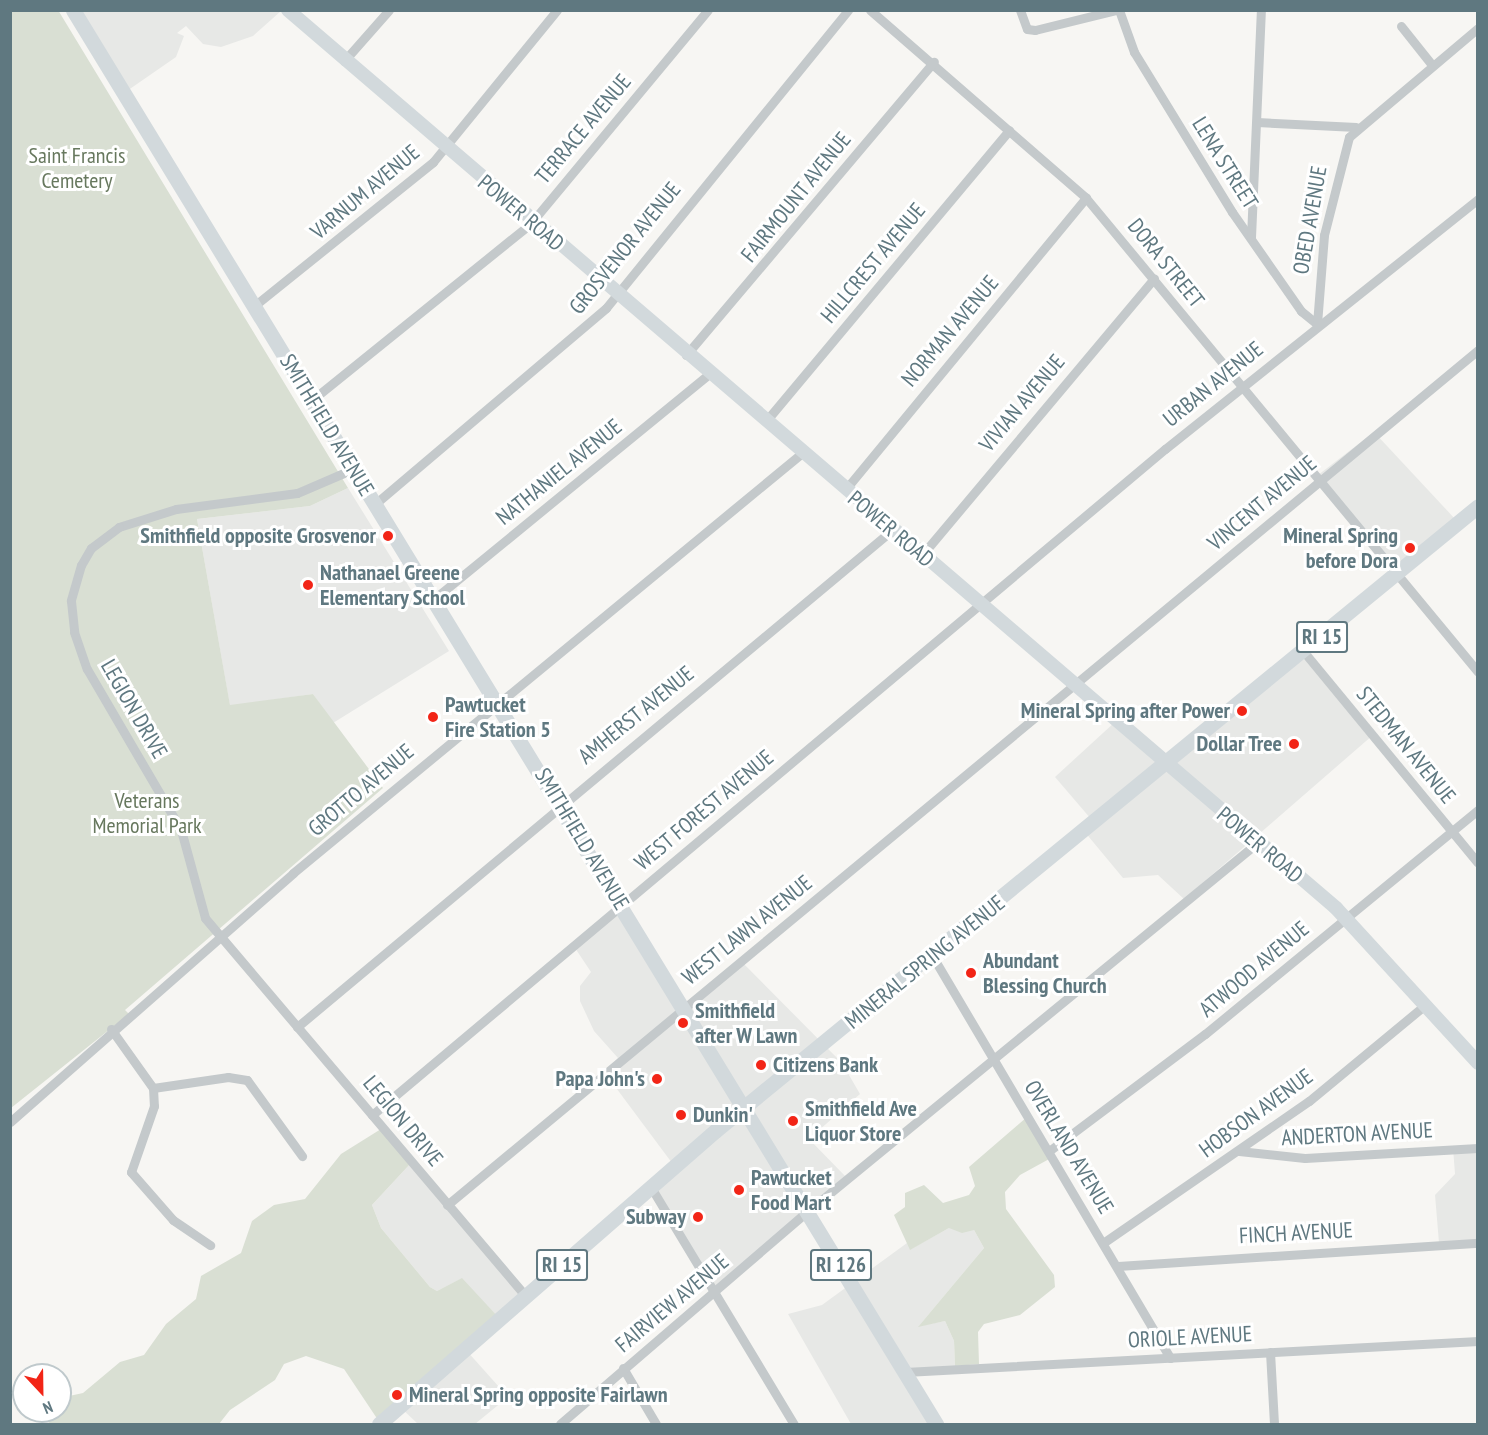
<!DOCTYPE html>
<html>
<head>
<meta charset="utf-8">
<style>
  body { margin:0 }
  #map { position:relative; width:1488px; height:1435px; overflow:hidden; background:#f7f6f3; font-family:"PT Sans Narrow",sans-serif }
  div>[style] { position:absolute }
  .built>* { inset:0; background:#e7e8e6 }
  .green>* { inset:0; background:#d9dfd3 }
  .minor>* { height:9px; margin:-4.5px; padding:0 4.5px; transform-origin:4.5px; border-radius:4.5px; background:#c4c9cb }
  .secondary>* { height:14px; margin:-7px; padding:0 7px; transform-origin:7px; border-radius:7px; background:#d2d9dc }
  .primary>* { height:15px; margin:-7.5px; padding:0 7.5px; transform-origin:7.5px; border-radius:7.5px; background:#d2d9dc }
  .dots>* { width:16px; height:16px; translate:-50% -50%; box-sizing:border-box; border:3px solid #fff; border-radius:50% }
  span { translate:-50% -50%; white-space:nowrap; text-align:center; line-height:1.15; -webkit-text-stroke:6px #fff; paint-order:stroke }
  .shield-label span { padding:2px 4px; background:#fff; border:2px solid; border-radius:4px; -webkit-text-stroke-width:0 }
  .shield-label { font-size:21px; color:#5f7880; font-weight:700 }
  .street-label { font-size:22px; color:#5f7880 }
  .park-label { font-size:22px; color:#67785e }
  .poi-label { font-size:22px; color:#5f7880; font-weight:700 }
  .right { translate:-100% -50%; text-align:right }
  .left { translate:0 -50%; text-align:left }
  .frame { position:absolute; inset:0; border:12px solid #5f7880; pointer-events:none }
  .north { position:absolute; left:12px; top:1363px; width:60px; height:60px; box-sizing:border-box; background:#fff; border:2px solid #bfc9cc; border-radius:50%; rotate:158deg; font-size:16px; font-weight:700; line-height:24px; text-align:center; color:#5f7880 }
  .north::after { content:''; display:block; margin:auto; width:21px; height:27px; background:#f22517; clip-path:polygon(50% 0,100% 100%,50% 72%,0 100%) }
</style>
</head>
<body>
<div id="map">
  <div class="built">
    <div style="clip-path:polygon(72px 11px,281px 11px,253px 36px,221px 47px,203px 44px,186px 26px,177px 33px,184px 36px,176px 57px,124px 93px)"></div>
    <div style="clip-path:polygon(1374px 432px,1456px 520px,1396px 571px,1318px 475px)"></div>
    <div style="clip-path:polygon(348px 488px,449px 651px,333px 723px,313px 694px,230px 706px,197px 519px,310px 506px)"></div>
    <div style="clip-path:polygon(1301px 650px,1373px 735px,1184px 899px,1158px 875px,1123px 878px,1084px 831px,1091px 819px,1055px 777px,1115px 722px,1162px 761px)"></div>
    <div style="clip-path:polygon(614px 908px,684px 1004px,739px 959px,842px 1063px,860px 1094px,809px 1139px,846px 1177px,717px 1289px,652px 1191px,675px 1167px,605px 1073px,618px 1058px,594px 1031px,580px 1001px,580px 986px,591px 972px,573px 945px)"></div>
    <div style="clip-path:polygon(1477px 1145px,1477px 1242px,1439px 1243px,1435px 1195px,1455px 1174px,1453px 1148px)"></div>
    <div style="clip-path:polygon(411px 1163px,525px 1296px,500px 1319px,461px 1279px,437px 1291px,430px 1287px,381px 1228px,372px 1205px)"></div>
    <div style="clip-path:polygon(949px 1228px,974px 1230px,984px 1248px,919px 1326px,945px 1321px,954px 1341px,955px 1366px,905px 1369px,935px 1424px,851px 1424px,788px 1314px,822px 1305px,907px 1243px,911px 1249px)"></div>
    <div style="clip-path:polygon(466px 1350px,508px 1397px,475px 1424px,418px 1424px,401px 1408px)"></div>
  </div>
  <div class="green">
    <div style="clip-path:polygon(58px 10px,348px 488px,310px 506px,197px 519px,230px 705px,313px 694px,383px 788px,125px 1010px,129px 1014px,11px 1108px,10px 11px)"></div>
    <div style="clip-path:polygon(1027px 1117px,1051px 1158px,1020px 1175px,1005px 1192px,1006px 1209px,1054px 1275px,1055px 1287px,1020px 1315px,984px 1324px,978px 1332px,979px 1364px,955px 1366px,954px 1341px,945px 1321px,918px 1327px,984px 1248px,974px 1230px,962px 1233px,949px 1228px,910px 1250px,894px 1215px,905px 1207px,905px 1193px,924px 1185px,943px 1203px,969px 1195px,975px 1186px,969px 1167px)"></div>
    <div style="clip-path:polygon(381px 1129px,411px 1163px,372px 1205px,381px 1228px,430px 1287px,437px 1291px,462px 1278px,500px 1319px,380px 1423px,344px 1369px,306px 1356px,284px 1364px,275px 1380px,230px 1410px,219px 1424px,49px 1424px,46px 1411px,60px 1411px,60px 1398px,83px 1393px,120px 1362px,144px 1355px,166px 1324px,196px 1299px,201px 1276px,241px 1253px,252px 1221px,274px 1205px,305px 1199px,341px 1154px)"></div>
  </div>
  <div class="minor">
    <div style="left:870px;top:10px;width:286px;rotate:41deg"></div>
    <div style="left:1086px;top:198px;width:615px;rotate:50.41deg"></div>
    <div style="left:1020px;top:10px;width:20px;rotate:70deg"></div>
    <div style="left:1027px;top:29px;width:8px;rotate:7deg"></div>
    <div style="left:1035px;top:30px;width:83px;rotate:-13.9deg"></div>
    <div style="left:1119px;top:10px;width:45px;rotate:70.3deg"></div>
    <div style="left:1134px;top:52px;width:188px;rotate:58.5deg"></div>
    <div style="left:1232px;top:212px;width:121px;rotate:55.1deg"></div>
    <div style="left:1301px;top:311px;width:21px;rotate:39deg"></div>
    <div style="left:1401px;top:26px;width:50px;rotate:51.5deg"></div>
    <div style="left:344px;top:61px;width:68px;rotate:-48.6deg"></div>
    <div style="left:1257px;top:122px;width:99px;rotate:2.9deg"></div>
    <div style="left:1251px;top:237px;width:227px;rotate:-87.5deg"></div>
    <div style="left:254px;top:306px;width:230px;rotate:-38.8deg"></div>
    <div style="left:433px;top:162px;width:196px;rotate:-50.8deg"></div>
    <div style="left:1317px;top:324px;width:89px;rotate:-85.5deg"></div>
    <div style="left:1324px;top:235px;width:101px;rotate:-75.7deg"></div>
    <div style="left:1349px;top:137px;width:169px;rotate:-40.2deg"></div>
    <div style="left:686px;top:355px;width:384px;rotate:-49.8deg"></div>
    <div style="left:312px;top:400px;width:282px;rotate:-38.9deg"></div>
    <div style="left:531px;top:223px;width:277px;rotate:-50.3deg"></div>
    <div style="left:766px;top:421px;width:379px;rotate:-50.1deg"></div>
    <div style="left:353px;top:469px;width:61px;rotate:156.8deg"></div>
    <div style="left:297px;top:493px;width:122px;rotate:172.5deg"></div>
    <div style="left:176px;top:509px;width:60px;rotate:162.5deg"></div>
    <div style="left:119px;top:527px;width:35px;rotate:143deg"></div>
    <div style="left:91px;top:548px;width:20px;rotate:120deg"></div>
    <div style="left:81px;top:565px;width:37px;rotate:106deg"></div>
    <div style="left:71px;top:601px;width:31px;rotate:84deg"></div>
    <div style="left:74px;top:632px;width:39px;rotate:71deg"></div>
    <div style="left:87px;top:669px;width:186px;rotate:59.7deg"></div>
    <div style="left:181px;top:830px;width:91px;rotate:74.7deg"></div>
    <div style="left:205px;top:918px;width:494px;rotate:49.7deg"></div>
    <div style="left:845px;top:490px;width:379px;rotate:-50.5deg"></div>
    <div style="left:375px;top:504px;width:303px;rotate:-40.3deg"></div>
    <div style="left:606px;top:308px;width:384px;rotate:-50.9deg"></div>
    <div style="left:922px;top:555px;width:361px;rotate:-50deg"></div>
    <div style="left:434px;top:599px;width:355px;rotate:-39.3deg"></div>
    <div style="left:1304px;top:652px;width:273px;rotate:50.5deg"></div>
    <div style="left:933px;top:957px;width:466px;rotate:59.4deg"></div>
    <div style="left:297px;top:1027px;width:775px;rotate:-39.87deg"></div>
    <div style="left:111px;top:1029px;width:72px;rotate:54.6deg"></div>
    <div style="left:153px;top:1088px;width:76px;rotate:-8.3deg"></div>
    <div style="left:228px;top:1077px;width:19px;rotate:9deg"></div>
    <div style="left:247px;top:1080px;width:94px;rotate:54.1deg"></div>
    <div style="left:153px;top:1088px;width:18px;rotate:87deg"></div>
    <div style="left:154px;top:1106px;width:70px;rotate:109.2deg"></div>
    <div style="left:131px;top:1172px;width:64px;rotate:48.8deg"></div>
    <div style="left:173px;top:1220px;width:45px;rotate:34deg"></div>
    <div style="left:372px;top:1115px;width:1036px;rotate:-40.03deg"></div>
    <div style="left:1165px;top:449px;width:401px;rotate:-38.6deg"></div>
    <div style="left:10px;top:1122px;width:377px;rotate:-41.3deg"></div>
    <div style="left:293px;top:873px;width:660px;rotate:-39.53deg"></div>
    <div style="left:1049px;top:1151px;width:195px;rotate:-36.9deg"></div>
    <div style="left:1205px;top:1034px;width:353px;rotate:-39.4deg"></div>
    <div style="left:1239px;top:1151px;width:66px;rotate:6.1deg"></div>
    <div style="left:1305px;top:1158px;width:173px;rotate:-3.3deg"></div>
    <div style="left:652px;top:1189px;width:275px;rotate:58.9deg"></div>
    <div style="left:447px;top:1205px;width:1339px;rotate:-39.67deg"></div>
    <div style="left:1103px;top:1243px;width:250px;rotate:-34.6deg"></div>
    <div style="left:1309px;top:1101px;width:151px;rotate:-39.6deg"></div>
    <div style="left:1118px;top:1266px;width:361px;rotate:-3.7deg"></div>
    <div style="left:1270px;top:1352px;width:72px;rotate:86.8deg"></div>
    <div style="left:623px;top:1368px;width:65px;rotate:59.5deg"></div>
    <div style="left:905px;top:1372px;width:574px;rotate:-3.1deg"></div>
    <div style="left:560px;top:1424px;width:327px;rotate:-40.7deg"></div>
    <div style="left:808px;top:1211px;width:581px;rotate:-39.34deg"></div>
  </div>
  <div class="secondary">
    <div style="left:288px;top:10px;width:1380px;rotate:40.59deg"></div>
    <div style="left:1336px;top:908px;width:210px;rotate:47.5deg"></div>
  </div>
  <div class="primary">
    <div style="left:73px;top:10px;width:1657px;rotate:58.6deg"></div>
    <div style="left:379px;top:1424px;width:446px;rotate:-41.1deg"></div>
    <div style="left:715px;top:1131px;width:986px;rotate:-39.32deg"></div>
  </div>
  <div class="dots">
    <div style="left:388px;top:536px;background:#f22517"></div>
    <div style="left:1410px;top:548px;background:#f22517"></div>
    <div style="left:308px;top:585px;background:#f22517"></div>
    <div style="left:1242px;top:711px;background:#f22517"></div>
    <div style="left:433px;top:717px;background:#f22517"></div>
    <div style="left:1294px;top:744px;background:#f22517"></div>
    <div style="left:971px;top:973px;background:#f22517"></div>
    <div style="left:683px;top:1023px;background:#f22517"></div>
    <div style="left:761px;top:1065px;background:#f22517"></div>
    <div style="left:657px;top:1079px;background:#f22517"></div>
    <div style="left:681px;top:1115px;background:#f22517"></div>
    <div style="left:793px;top:1121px;background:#f22517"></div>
    <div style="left:739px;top:1190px;background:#f22517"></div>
    <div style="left:698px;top:1217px;background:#f22517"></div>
    <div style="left:397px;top:1395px;background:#f22517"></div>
  </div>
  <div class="shield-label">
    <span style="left:1322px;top:637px">RI 15</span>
    <span style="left:562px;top:1265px">RI 15</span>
    <span style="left:841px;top:1265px">RI 126</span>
  </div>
  <div class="street-label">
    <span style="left:583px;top:129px;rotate:-50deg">TERRACE AVENUE</span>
    <span style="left:1225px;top:163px;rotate:58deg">LENA STREET</span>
    <span style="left:365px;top:192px;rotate:-40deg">VARNUM AVENUE</span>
    <span style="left:796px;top:197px;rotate:-51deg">FAIRMOUNT AVENUE</span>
    <span style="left:521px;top:213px;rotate:40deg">POWER ROAD</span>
    <span style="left:1310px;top:220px;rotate:-80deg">OBED AVENUE</span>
    <span style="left:625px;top:248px;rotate:-51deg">GROSVENOR AVENUE</span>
    <span style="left:873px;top:263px;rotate:-50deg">HILLCREST AVENUE</span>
    <span style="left:1166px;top:263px;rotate:51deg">DORA STREET</span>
    <span style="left:950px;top:331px;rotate:-50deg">NORMAN AVENUE</span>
    <span style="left:1213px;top:384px;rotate:-39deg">URBAN AVENUE</span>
    <span style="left:1022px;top:403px;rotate:-50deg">VIVIAN AVENUE</span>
    <span style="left:327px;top:425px;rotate:59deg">SMITHFIELD AVENUE</span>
    <span style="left:559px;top:472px;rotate:-39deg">NATHANIEL AVENUE</span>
    <span style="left:1262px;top:503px;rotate:-40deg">VINCENT AVENUE</span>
    <span style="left:891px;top:529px;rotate:40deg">POWER ROAD</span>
    <span style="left:134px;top:709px;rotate:60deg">LEGION DRIVE</span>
    <span style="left:636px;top:715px;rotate:-39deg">AMHERST AVENUE</span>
    <span style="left:1406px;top:745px;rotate:51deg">STEDMAN AVENUE</span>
    <span style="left:361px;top:790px;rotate:-40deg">GROTTO AVENUE</span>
    <span style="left:704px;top:810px;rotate:-40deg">WEST FOREST AVENUE</span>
    <span style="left:582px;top:839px;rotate:59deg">SMITHFIELD AVENUE</span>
    <span style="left:1260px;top:845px;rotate:40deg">POWER ROAD</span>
    <span style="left:747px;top:930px;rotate:-39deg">WEST LAWN AVENUE</span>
    <span style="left:925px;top:962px;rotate:-39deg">MINERAL SPRING AVENUE</span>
    <span style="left:1254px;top:969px;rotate:-40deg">ATWOOD AVENUE</span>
    <span style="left:1256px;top:1113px;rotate:-36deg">HOBSON AVENUE</span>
    <span style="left:403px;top:1121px;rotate:50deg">LEGION DRIVE</span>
    <span style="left:1357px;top:1134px;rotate:-3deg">ANDERTON AVENUE</span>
    <span style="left:1069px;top:1147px;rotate:59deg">OVERLAND AVENUE</span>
    <span style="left:1296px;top:1233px;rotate:-3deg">FINCH AVENUE</span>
    <span style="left:672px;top:1303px;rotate:-40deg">FAIRVIEW AVENUE</span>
    <span style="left:1190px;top:1337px;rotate:-3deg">ORIOLE AVENUE</span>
  </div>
  <div class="park-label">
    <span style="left:77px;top:168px">Saint Francis<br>Cemetery</span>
    <span style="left:147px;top:813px">Veterans<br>Memorial Park</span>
  </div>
  <div class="poi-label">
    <span class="right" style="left:1398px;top:548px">Mineral Spring<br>before Dora</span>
    <span class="right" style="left:376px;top:536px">Smithfield opposite Grosvenor</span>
    <span class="left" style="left:320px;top:585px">Nathanael Greene<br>Elementary School</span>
    <span class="left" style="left:445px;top:717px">Pawtucket<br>Fire Station 5</span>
    <span class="right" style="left:1230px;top:711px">Mineral Spring after Power</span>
    <span class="right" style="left:1282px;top:744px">Dollar Tree</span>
    <span class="left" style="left:983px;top:973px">Abundant<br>Blessing Church</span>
    <span class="left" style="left:695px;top:1023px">Smithfield<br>after W Lawn</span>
    <span class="left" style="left:773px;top:1065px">Citizens Bank</span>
    <span class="right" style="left:645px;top:1079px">Papa John's</span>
    <span class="left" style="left:805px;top:1121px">Smithfield Ave<br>Liquor Store</span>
    <span class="left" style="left:693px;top:1115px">Dunkin'</span>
    <span class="left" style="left:751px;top:1190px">Pawtucket<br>Food Mart</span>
    <span class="right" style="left:686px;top:1217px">Subway</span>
    <span class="left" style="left:409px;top:1395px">Mineral Spring opposite Fairlawn</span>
  </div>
  <div class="frame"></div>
  <div class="north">N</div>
</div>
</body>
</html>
